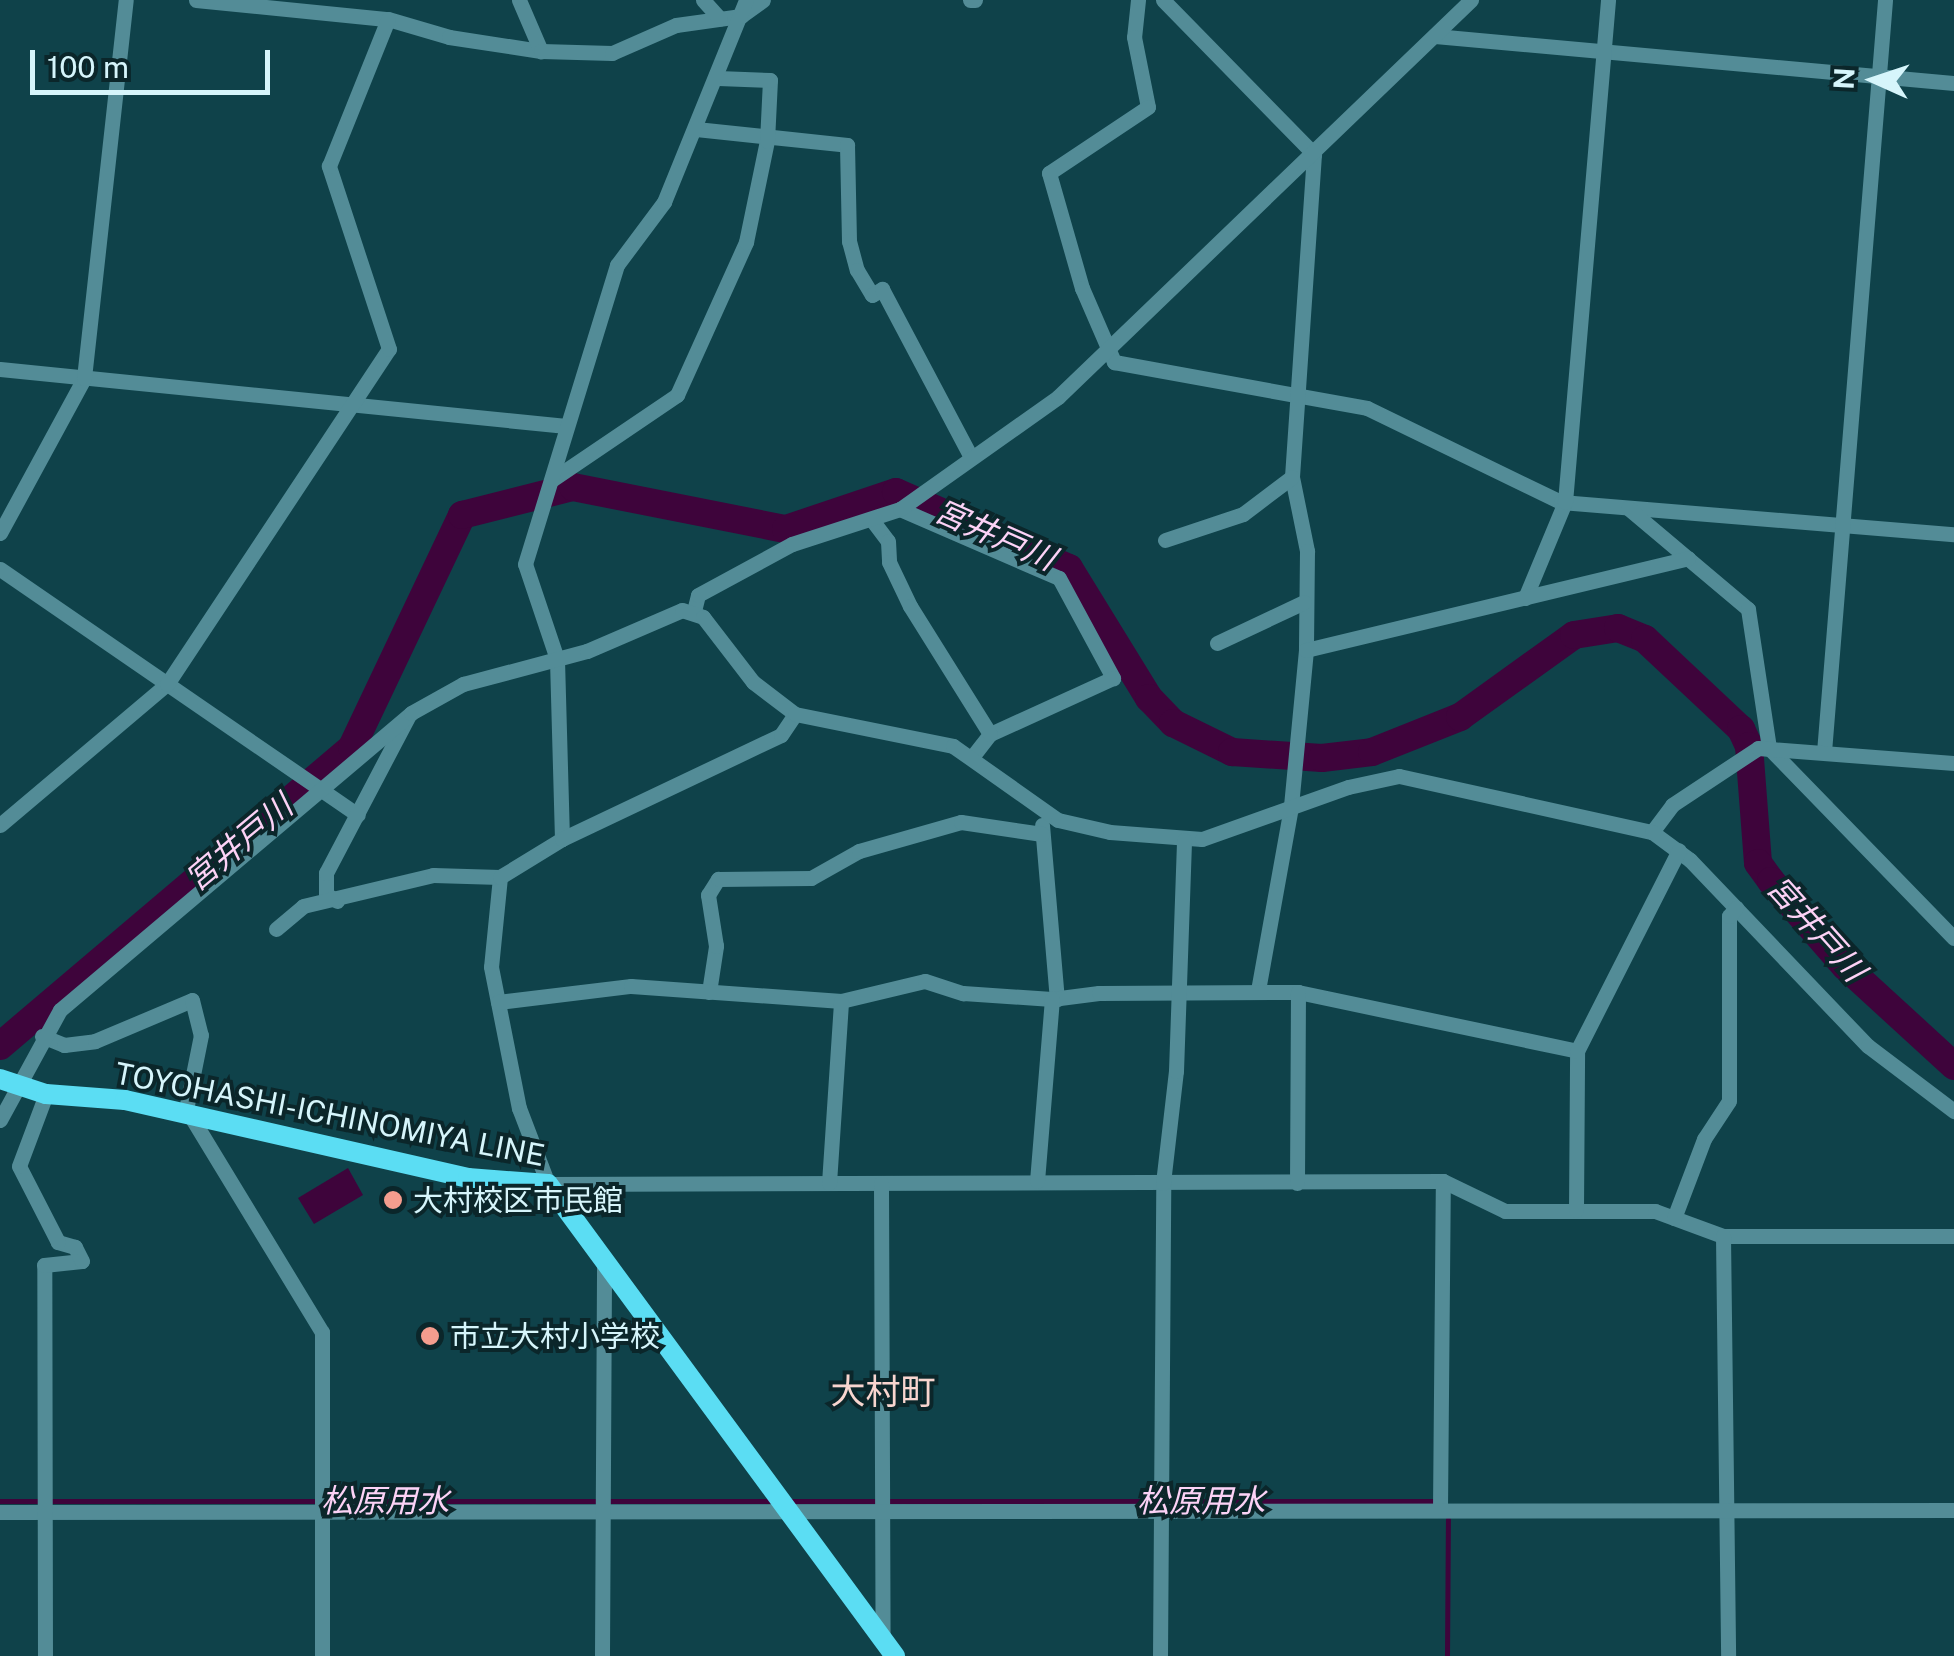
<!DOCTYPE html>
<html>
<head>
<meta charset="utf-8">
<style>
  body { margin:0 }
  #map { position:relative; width:1954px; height:1656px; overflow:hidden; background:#0f424a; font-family:"Public Sans","Noto Sans JP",sans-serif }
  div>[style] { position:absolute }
  .water>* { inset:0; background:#3e043b }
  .stream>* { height:5px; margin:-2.5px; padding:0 2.5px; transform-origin:2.5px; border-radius:2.5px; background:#3e043b }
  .river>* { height:28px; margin:-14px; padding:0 14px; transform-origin:14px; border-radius:14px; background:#3e043b }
  .minor>* { height:15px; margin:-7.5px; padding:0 7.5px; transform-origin:7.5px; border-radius:7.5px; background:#538c97 }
  .major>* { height:20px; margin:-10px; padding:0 10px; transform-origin:10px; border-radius:10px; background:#5bddf3 }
  .dots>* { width:28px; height:28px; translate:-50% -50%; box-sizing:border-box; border:5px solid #0b262a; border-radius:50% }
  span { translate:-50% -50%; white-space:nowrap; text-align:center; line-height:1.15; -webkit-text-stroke:8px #0b262a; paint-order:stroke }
  .street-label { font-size:30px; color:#d6f5fb }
  .poi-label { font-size:30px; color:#d6f5fb }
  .left { translate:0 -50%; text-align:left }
  .water-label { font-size:32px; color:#fcd2f6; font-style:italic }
  .quarter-label { font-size:35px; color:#f8d5cf }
  .north { position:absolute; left:1824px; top:30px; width:100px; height:100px; -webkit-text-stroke:8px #0b262a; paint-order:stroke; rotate:273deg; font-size:28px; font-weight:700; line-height:40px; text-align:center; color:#d6f5fb }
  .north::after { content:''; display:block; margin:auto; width:35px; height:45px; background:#d6f5fb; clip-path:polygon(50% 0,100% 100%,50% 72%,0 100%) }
  .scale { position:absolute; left:30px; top:50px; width:240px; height:45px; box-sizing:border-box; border:5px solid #d6f5fb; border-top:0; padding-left:12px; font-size:30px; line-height:35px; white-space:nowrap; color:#d6f5fb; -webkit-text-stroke:8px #0b262a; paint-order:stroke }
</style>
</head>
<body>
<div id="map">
  <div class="water">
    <div style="clip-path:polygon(348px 1168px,363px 1195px,314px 1224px,298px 1198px)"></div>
  </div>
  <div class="stream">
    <div style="left:0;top:1501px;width:770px"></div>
    <div style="left:789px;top:1501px;width:645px"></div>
    <div style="left:1447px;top:1656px;width:137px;rotate:-89.6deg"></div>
  </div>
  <div class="river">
    <div style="left:0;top:1046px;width:462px;rotate:-40.3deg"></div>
    <div style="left:352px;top:747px;width:257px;rotate:-64.6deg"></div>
    <div style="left:462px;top:515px;width:114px;rotate:-14.2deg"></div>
    <div style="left:573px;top:487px;width:217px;rotate:11.2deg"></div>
    <div style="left:786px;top:529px;width:116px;rotate:-18.6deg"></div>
    <div style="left:896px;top:492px;width:189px;rotate:23.7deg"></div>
    <div style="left:1069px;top:568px;width:153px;rotate:58.4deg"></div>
    <div style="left:1149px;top:698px;width:35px;rotate:46deg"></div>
    <div style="left:1173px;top:723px;width:66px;rotate:26.2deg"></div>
    <div style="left:1232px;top:752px;width:90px;rotate:3.8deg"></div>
    <div style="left:1322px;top:758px;width:50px;rotate:-6.8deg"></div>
    <div style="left:1372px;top:752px;width:95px;rotate:-21.7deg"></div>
    <div style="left:1460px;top:717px;width:140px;rotate:-35.7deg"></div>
    <div style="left:1574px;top:635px;width:45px;rotate:-9deg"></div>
    <div style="left:1618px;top:628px;width:29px;rotate:22deg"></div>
    <div style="left:1645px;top:639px;width:132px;rotate:43.2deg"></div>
    <div style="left:1741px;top:729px;width:19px;rotate:65deg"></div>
    <div style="left:1749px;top:746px;width:117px;rotate:85.6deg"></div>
    <div style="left:1758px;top:863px;width:22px;rotate:54deg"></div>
    <div style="left:1771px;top:881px;width:113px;rotate:49deg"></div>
    <div style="left:1845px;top:966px;width:148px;rotate:42.5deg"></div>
  </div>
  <div class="minor">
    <div style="left:196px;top:0;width:193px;rotate:5.7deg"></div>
    <div style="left:388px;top:19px;width:64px;rotate:16.4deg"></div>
    <div style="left:449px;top:37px;width:93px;rotate:8.7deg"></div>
    <div style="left:519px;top:0;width:56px;rotate:66.7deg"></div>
    <div style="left:541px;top:51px;width:71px;rotate:1.6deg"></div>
    <div style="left:612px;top:53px;width:70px;rotate:-23.6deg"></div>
    <div style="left:676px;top:25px;width:66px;rotate:-7.9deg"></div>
    <div style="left:741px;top:16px;width:27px;rotate:-36deg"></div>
    <div style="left:703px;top:0;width:25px;rotate:48deg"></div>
    <div style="left:970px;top:0;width:5px"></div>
    <div style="left:1138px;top:0;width:37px;rotate:96deg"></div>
    <div style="left:1134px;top:37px;width:71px;rotate:78.7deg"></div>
    <div style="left:1148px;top:107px;width:119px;rotate:146.3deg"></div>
    <div style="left:1049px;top:173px;width:120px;rotate:74deg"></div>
    <div style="left:1082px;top:288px;width:81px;rotate:66.6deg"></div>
    <div style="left:1114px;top:362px;width:257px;rotate:10.3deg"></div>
    <div style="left:1367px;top:408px;width:216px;rotate:25.9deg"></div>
    <div style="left:1561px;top:502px;width:394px;rotate:4.7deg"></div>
    <div style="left:1163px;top:0;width:216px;rotate:45.6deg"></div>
    <div style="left:1314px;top:154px;width:324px;rotate:93.9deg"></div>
    <div style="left:1292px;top:477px;width:76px;rotate:78.5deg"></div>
    <div style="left:1307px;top:551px;width:99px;rotate:90.6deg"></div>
    <div style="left:1306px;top:650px;width:158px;rotate:95.5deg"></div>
    <div style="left:1291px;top:807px;width:187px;rotate:100.2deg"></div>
    <div style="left:1435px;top:36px;width:521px;rotate:5.17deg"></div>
    <div style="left:696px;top:129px;width:152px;rotate:6deg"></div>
    <div style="left:847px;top:145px;width:96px;rotate:88.8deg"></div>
    <div style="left:849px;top:241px;width:30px;rotate:75deg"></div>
    <div style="left:857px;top:270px;width:29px;rotate:59deg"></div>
    <div style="left:872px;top:295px;width:12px;rotate:-31deg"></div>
    <div style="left:882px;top:289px;width:188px;rotate:62.1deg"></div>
    <div style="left:0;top:369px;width:569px;rotate:5.75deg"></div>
    <div style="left:553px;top:479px;width:150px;rotate:-34.1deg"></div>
    <div style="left:677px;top:395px;width:168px;rotate:-65.7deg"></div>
    <div style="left:746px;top:242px;width:103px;rotate:-78.3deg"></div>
    <div style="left:767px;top:141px;width:61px;rotate:-87.2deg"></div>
    <div style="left:770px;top:80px;width:52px;rotate:-177.8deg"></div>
    <div style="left:1628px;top:508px;width:157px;rotate:40.1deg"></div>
    <div style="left:1748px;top:609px;width:141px;rotate:81.4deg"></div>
    <div style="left:1769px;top:748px;width:265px;rotate:45.8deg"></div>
    <div style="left:900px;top:509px;width:173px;rotate:23.5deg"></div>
    <div style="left:1059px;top:578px;width:114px;rotate:61.6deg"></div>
    <div style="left:1113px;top:678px;width:135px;rotate:155.5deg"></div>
    <div style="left:990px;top:734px;width:28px;rotate:128deg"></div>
    <div style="left:872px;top:520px;width:26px;rotate:53deg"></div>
    <div style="left:888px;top:541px;width:21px;rotate:87deg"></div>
    <div style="left:889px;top:562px;width:49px;rotate:64.5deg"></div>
    <div style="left:910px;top:606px;width:151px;rotate:58deg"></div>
    <div style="left:0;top:533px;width:176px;rotate:-61.5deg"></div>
    <div style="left:84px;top:378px;width:380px;rotate:-83.7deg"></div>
    <div style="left:1165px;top:540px;width:82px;rotate:-18.4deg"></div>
    <div style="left:1243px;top:514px;width:61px;rotate:-37.1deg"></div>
    <div style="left:0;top:569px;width:434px;rotate:34.5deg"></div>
    <div style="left:1525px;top:598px;width:104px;rotate:-67.4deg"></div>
    <div style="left:1565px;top:502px;width:504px;rotate:-85.1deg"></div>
    <div style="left:694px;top:611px;width:16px;rotate:-76deg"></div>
    <div style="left:698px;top:595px;width:107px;rotate:-28.5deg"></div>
    <div style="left:792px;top:544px;width:114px;rotate:-18deg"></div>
    <div style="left:900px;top:509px;width:194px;rotate:-35.3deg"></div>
    <div style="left:1058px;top:397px;width:573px;rotate:-43.87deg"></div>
    <div style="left:1217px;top:643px;width:96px;rotate:-25.2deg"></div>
    <div style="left:1306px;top:650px;width:393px;rotate:-13.5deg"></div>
    <div style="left:1824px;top:752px;width:754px;rotate:-85.36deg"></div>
    <div style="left:0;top:825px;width:219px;rotate:-40.2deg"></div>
    <div style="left:167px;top:684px;width:402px;rotate:-56.5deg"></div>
    <div style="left:389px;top:349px;width:193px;rotate:-108.2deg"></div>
    <div style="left:329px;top:166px;width:158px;rotate:-68.1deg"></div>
    <div style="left:1042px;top:825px;width:175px;rotate:85.1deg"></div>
    <div style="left:1652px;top:832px;width:34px;rotate:-53deg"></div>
    <div style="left:1672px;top:805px;width:103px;rotate:-33.5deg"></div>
    <div style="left:1758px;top:748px;width:197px;rotate:4.4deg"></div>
    <div style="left:562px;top:839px;width:180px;rotate:-91.6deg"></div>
    <div style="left:557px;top:659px;width:100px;rotate:-108.6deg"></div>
    <div style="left:525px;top:564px;width:313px;rotate:-72.9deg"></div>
    <div style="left:617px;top:265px;width:79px;rotate:-53.3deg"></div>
    <div style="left:664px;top:202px;width:218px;rotate:-67.9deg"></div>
    <div style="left:500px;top:877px;width:90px;rotate:95.7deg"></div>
    <div style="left:491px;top:967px;width:144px;rotate:78.8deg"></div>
    <div style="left:519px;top:1108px;width:81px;rotate:69.1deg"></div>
    <div style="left:548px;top:1184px;width:895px;rotate:-0.19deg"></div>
    <div style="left:1443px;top:1181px;width:69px;rotate:25.8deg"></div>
    <div style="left:1505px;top:1211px;width:150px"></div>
    <div style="left:1655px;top:1211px;width:72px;rotate:20.2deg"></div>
    <div style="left:1723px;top:1236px;width:231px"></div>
    <div style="left:337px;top:901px;width:13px;rotate:-148deg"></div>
    <div style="left:326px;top:894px;width:21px;rotate:-90deg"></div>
    <div style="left:326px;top:873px;width:176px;rotate:-62.3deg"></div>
    <div style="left:276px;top:929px;width:35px;rotate:-40deg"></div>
    <div style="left:303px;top:906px;width:134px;rotate:-13.4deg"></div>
    <div style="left:433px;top:875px;width:67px;rotate:1.7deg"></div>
    <div style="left:500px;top:877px;width:73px;rotate:-31.5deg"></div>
    <div style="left:562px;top:839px;width:242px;rotate:-25.4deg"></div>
    <div style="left:781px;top:735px;width:25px;rotate:-56deg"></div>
    <div style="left:709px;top:992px;width:47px;rotate:-81.3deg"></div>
    <div style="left:716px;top:946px;width:52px;rotate:-98.9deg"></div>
    <div style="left:708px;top:895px;width:19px;rotate:-58deg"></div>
    <div style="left:718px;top:879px;width:93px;rotate:-0.6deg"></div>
    <div style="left:811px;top:878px;width:55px;rotate:-29.4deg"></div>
    <div style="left:859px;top:851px;width:106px;rotate:-15.9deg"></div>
    <div style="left:961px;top:822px;width:82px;rotate:8.4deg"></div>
    <div style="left:498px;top:1002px;width:134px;rotate:-6.9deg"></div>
    <div style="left:631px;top:986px;width:211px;rotate:4.1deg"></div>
    <div style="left:841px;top:1001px;width:86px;rotate:-13.4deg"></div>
    <div style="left:925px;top:981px;width:40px;rotate:18deg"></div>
    <div style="left:963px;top:993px;width:89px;rotate:3.9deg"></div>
    <div style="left:1052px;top:999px;width:47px;rotate:-7.3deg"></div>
    <div style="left:1099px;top:993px;width:199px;rotate:-0.3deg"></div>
    <div style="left:1298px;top:992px;width:285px;rotate:11.9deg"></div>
    <div style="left:42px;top:1036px;width:24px;rotate:22deg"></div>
    <div style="left:64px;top:1045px;width:31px;rotate:-7deg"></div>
    <div style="left:95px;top:1041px;width:105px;rotate:-22.9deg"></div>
    <div style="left:192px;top:1000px;width:36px;rotate:76deg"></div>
    <div style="left:201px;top:1035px;width:81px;rotate:101.4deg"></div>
    <div style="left:190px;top:1115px;width:254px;rotate:58.7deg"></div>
    <div style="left:322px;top:1332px;width:324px;rotate:90deg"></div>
    <div style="left:0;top:1120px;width:125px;rotate:-61.4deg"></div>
    <div style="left:60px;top:1010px;width:460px;rotate:-40.2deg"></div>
    <div style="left:411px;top:713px;width:60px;rotate:-29.1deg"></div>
    <div style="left:463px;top:684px;width:128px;rotate:-14.9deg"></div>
    <div style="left:587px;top:651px;width:103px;rotate:-23.3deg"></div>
    <div style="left:682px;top:610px;width:22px;rotate:18deg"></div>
    <div style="left:703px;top:617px;width:82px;rotate:52.4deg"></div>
    <div style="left:753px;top:682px;width:53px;rotate:37.3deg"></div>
    <div style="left:795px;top:714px;width:161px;rotate:11.4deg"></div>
    <div style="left:953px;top:746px;width:128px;rotate:35.2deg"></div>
    <div style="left:1058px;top:820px;width:53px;rotate:13deg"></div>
    <div style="left:1110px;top:832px;width:92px;rotate:4.4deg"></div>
    <div style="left:1202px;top:839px;width:155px;rotate:-19.6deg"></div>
    <div style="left:1348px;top:787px;width:52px;rotate:-12.2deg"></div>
    <div style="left:1399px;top:776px;width:259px;rotate:12.5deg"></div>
    <div style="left:1652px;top:832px;width:47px;rotate:36.4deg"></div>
    <div style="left:1690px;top:860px;width:257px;rotate:46.3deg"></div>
    <div style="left:1868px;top:1046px;width:108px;rotate:37.1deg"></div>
    <div style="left:1037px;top:1181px;width:183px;rotate:-85.3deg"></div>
    <div style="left:829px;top:1183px;width:182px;rotate:-86.2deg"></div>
    <div style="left:881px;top:1183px;width:459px;rotate:89.8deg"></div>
    <div style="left:1297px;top:1183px;width:191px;rotate:-89.7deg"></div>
    <div style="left:1576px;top:1210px;width:159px;rotate:-89.6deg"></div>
    <div style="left:1577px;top:1051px;width:225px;rotate:-63.1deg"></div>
    <div style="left:1674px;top:1218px;width:85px;rotate:-69.2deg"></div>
    <div style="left:1704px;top:1139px;width:45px;rotate:-56.7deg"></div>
    <div style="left:1729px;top:1101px;width:185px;rotate:-90deg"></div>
    <div style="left:1729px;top:916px;width:11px;rotate:-49deg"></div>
    <div style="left:1723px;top:1236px;width:420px;rotate:89.3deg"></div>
    <div style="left:1440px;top:1509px;width:328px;rotate:-89.5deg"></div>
    <div style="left:0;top:1512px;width:1954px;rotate:-0.06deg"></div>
    <div style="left:45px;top:1656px;width:391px;rotate:-90.1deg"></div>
    <div style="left:44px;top:1265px;width:38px;rotate:-6deg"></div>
    <div style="left:82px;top:1261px;width:16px;rotate:-117deg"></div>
    <div style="left:75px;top:1247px;width:18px;rotate:-164deg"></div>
    <div style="left:58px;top:1242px;width:85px;rotate:-117.2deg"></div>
    <div style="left:19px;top:1166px;width:77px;rotate:-69.4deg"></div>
    <div style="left:602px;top:1656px;width:396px;rotate:-89.7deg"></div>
    <div style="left:1160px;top:1656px;width:473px;rotate:-89.6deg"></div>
    <div style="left:1163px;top:1183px;width:113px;rotate:-83.4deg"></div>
    <div style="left:1176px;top:1071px;width:231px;rotate:-88deg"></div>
  </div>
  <div class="major">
    <div style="left:0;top:1079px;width:48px;rotate:18.1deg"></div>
    <div style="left:46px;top:1094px;width:79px;rotate:4.3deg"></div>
    <div style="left:125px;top:1100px;width:352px;rotate:12.8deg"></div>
    <div style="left:468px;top:1178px;width:80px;rotate:4.3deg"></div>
    <div style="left:548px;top:1184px;width:586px;rotate:53.68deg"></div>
  </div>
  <div class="dots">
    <div style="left:393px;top:1200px;background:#f59d8e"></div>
    <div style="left:430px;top:1336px;background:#f59d8e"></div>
  </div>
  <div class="street-label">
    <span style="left:330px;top:1114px;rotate:11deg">TOYOHASHI-ICHINOMIYA LINE</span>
  </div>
  <div class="poi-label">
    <span class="left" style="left:413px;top:1200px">大村校区市民館</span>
    <span class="left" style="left:450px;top:1336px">市立大村小学校</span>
  </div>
  <div class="water-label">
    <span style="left:995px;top:535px;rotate:24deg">宮井戸川</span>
    <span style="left:239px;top:843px;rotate:-40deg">宮井戸川</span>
    <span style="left:1816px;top:929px;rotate:48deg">宮井戸川</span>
    <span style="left:385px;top:1501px">松原用水</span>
    <span style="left:1201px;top:1501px">松原用水</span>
  </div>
  <div class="quarter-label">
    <span style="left:883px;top:1392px">大村町</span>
  </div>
  <div class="north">N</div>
  <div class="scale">100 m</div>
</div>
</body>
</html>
